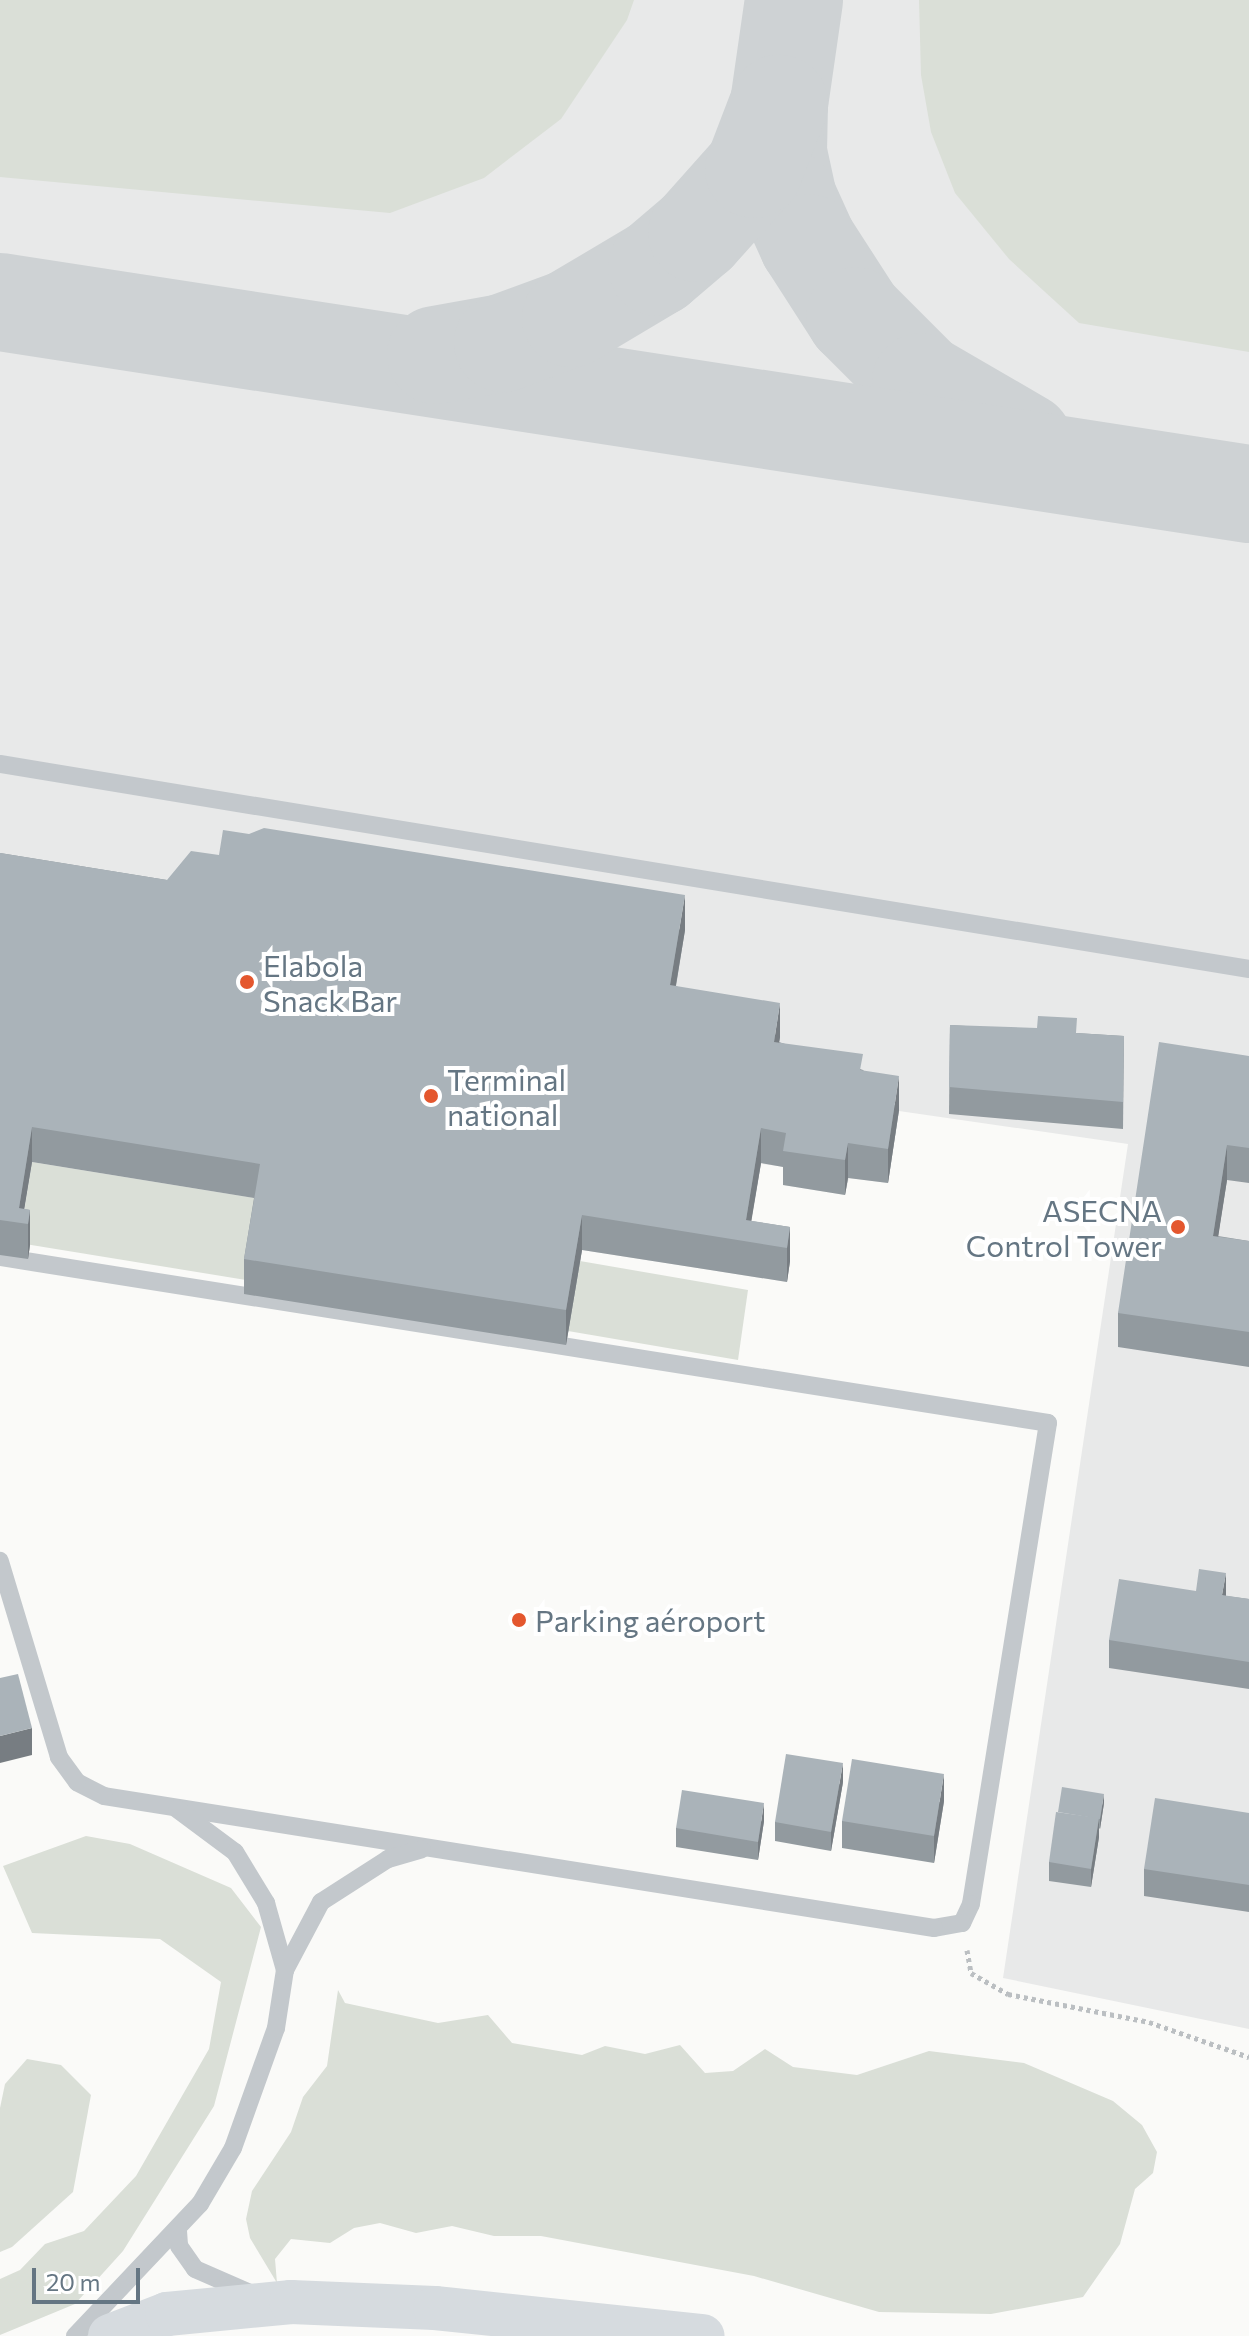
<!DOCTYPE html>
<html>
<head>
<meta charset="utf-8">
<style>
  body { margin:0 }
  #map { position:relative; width:1249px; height:2336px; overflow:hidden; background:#fafaf8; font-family:Commissioner,sans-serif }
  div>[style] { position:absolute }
  .built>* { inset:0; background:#e8e9e9 }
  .green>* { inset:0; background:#dadfd7 }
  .taxiway>* { height:98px; margin:-49px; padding:0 49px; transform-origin:49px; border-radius:49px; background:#ced2d4 }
  .path>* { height:5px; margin-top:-2.5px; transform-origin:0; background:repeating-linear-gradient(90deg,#bbbfc2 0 4px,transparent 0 8px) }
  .lane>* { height:18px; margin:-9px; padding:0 9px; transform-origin:9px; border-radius:9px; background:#c3c8cc }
  .secondary>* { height:44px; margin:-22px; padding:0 22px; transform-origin:22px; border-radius:22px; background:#d6dbdf }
  .wall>* { inset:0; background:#929a9f }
  .shaded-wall>* { inset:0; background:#777d82 }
  .building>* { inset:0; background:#aab3b9 }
  .dots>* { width:22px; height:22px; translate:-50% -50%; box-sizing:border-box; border:4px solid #fff; border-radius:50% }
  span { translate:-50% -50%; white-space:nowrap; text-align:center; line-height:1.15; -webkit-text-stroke:8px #fff; paint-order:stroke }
  .poi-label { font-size:30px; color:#657683 }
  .left { translate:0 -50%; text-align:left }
  .right { translate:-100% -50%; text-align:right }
  .scale { position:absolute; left:32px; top:2268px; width:108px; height:36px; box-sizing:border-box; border:4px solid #657683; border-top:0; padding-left:10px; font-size:24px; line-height:28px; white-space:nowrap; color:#657683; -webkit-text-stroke:6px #fff; paint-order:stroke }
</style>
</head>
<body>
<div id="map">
  <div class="built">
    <div style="clip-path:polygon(0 0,1249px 0,1249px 2029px,1003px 1978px,1128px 1144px,899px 1111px,888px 1183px,849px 1178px,845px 1195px,783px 1185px,786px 1167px,761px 1164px,746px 1254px,790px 1261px,787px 1282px,582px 1250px,566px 1345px,259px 1199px,33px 1162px,0 1255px)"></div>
  </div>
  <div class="green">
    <div style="clip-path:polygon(0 0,634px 0,627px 20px,561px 119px,484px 178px,390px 213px,0 177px)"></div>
    <div style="clip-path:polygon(919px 0,1249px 0,1249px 352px,1079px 323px,1009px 259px,955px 193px,931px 132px,921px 75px)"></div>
    <div style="clip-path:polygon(32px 1162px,260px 1199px,246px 1280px,19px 1243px)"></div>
    <div style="clip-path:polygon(580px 1261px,748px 1290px,738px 1360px,568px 1331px)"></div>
    <div style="clip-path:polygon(86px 1836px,130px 1844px,231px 1888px,261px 1927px,214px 2106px,123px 2251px,75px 2304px,0 2335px,0 2279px,20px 2270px,45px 2244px,84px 2231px,136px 2176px,209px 2049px,221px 1982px,160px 1939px,32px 1933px,3px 1866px)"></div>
    <div style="clip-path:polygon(338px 1990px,345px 2003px,438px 2023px,488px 2015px,512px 2043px,582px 2055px,605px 2046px,645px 2054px,680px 2045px,705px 2073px,733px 2071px,765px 2049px,793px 2067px,857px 2075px,929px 2051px,1024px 2063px,1113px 2101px,1142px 2125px,1157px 2152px,1153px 2173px,1135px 2189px,1120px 2244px,1083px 2297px,991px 2314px,879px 2312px,754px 2276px,541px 2236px,494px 2236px,452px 2226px,416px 2233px,380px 2223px,354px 2228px,330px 2243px,291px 2239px,275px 2259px,277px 2283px,250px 2238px,246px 2219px,252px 2191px,291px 2132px,303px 2097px,327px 2066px)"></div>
    <div style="clip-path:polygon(27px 2059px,61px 2065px,91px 2095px,73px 2192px,12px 2247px,0 2252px,0 2108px,5px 2084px)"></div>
  </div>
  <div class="taxiway">
    <div style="left:794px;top:0;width:105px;rotate:98.2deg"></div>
    <div style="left:779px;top:104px;width:49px;rotate:91.2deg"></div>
    <div style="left:778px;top:153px;width:47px;rotate:77.7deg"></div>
    <div style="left:788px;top:199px;width:48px;rotate:65.6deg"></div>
    <div style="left:808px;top:243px;width:87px;rotate:57.2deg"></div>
    <div style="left:855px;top:316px;width:93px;rotate:45deg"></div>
    <div style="left:921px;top:382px;width:119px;rotate:30.2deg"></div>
    <div style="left:0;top:302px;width:1264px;rotate:8.74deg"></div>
    <div style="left:436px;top:355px;width:68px;rotate:-10.2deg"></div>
    <div style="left:503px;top:343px;width:72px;rotate:-20.2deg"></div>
    <div style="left:571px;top:318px;width:100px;rotate:-30.7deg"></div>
    <div style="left:657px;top:267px;width:52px;rotate:-40.4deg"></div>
    <div style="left:697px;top:233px;width:86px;rotate:-48.3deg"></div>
    <div style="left:754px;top:169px;width:70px;rotate:-69deg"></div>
  </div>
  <div class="path">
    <div style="left:967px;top:1950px;width:23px;rotate:80deg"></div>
    <div style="left:971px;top:1973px;width:43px;rotate:29.6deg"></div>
    <div style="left:1008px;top:1994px;width:144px;rotate:11.2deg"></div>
    <div style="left:1149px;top:2022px;width:106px;rotate:19.3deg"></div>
  </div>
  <div class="lane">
    <div style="left:0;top:764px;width:1266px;rotate:9.32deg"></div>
    <div style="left:0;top:1257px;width:1061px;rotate:9deg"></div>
    <div style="left:1048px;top:1423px;width:487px;rotate:99.1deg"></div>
    <div style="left:971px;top:1904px;width:21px;rotate:115deg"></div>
    <div style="left:962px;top:1923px;width:28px;rotate:170deg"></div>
    <div style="left:934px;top:1928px;width:840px;rotate:-170.96deg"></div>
    <div style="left:104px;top:1796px;width:30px;rotate:-153deg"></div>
    <div style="left:77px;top:1782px;width:31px;rotate:-126deg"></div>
    <div style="left:59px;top:1757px;width:205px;rotate:-106.8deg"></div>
    <div style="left:177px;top:1809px;width:72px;rotate:36.6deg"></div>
    <div style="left:235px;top:1852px;width:60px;rotate:58.7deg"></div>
    <div style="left:266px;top:1903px;width:70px;rotate:74.2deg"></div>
    <div style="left:178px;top:2231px;width:15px;rotate:86deg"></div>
    <div style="left:179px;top:2246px;width:28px;rotate:55deg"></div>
    <div style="left:195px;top:2269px;width:60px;rotate:23.6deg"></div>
    <div style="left:75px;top:2336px;width:182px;rotate:-46.6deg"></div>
    <div style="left:200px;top:2204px;width:65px;rotate:-59.5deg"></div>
    <div style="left:233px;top:2148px;width:127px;rotate:-70.3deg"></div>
    <div style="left:276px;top:2028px;width:59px;rotate:-81.2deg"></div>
    <div style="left:285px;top:1970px;width:77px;rotate:-62.1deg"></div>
    <div style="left:321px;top:1902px;width:80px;rotate:-32.7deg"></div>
    <div style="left:388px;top:1859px;width:35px;rotate:-16deg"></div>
  </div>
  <div class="secondary">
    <div style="left:110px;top:2336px;width:61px;rotate:-21.1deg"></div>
    <div style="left:167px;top:2314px;width:125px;rotate:-5.5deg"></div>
    <div style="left:291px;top:2302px;width:144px;rotate:2.4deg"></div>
    <div style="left:435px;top:2308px;width:269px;rotate:6deg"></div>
  </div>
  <div class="wall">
    <div style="clip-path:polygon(0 853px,167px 880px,685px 930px,676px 986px,780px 1037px,779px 1042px,863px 1070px,899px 1110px,888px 1183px,848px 1178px,845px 1195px,783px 1185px,783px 1167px,761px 1163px,751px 1221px,790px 1227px,790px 1261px,787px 1282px,582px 1250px,566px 1345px,244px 1294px,244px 1259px,254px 1198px,32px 1162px,24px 1209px,30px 1210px,30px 1245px,28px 1259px,0 1255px)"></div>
    <div style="clip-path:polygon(950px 1025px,1124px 1036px,1123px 1129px,949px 1114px)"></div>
    <div style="clip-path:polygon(1249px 1056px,1249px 1183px,1227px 1180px,1218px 1236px,1249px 1241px,1249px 1367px,1118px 1347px,1118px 1313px)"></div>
    <div style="clip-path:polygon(1226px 1596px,1249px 1599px,1249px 1689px,1109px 1668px,1109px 1640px)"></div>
    <div style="clip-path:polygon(843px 1782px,831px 1851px,775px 1841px,775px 1822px)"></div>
    <div style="clip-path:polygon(944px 1801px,934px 1863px,842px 1848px,842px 1821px)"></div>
    <div style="clip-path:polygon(1104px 1803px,1100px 1829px,1099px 1828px,1099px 1837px,1091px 1887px,1049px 1881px,1049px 1862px)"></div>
    <div style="clip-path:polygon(1249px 1813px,1249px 1912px,1144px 1896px,1144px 1869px)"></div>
    <div style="clip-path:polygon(764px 1821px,758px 1860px,676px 1847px,676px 1828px)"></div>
  </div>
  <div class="shaded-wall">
    <div style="clip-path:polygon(685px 895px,685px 930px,670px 1020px,670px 985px)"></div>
    <div style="clip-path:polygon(780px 1003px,780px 1037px,774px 1076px,774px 1042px)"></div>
    <div style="clip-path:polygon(899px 1076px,899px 1110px,888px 1183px,888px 1149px)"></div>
    <div style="clip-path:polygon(32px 1127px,32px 1162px,22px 1223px,19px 1208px)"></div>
    <div style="clip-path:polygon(761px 1128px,761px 1163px,748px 1241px,746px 1220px)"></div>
    <div style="clip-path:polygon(848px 1143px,848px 1178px,845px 1195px,845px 1160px)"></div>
    <div style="clip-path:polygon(1227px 1145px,1227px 1180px,1213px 1270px,1213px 1236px)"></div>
    <div style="clip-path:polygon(30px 1210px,30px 1245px,28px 1259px,28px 1224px)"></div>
    <div style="clip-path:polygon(582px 1215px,582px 1250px,566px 1345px,566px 1310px)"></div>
    <div style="clip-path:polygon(790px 1227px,790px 1261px,787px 1282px,787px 1248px)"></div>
    <div style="clip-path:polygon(1226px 1573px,1226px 1600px,1222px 1595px)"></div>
    <div style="clip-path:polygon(32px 1728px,32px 1755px,0 1763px,0 1736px)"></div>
    <div style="clip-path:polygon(843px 1763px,843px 1782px,831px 1851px,831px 1832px)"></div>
    <div style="clip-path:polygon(944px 1774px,944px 1801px,934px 1863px,934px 1836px)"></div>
    <div style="clip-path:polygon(1104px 1794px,1104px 1803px,1100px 1829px,1100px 1819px)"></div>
    <div style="clip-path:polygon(764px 1803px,764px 1821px,758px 1860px,758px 1842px)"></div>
    <div style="clip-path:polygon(1099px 1818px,1099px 1837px,1091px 1887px,1091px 1869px)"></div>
  </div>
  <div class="building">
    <div style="clip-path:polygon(264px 828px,685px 895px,670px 985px,780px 1003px,774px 1042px,863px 1054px,860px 1070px,899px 1076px,888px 1149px,848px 1143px,845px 1160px,783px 1151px,786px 1133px,761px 1128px,746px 1220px,790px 1227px,787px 1248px,582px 1215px,566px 1310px,244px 1259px,260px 1164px,32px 1127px,19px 1208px,30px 1210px,28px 1224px,0 1220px,0 853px,167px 880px,191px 851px,219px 855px,223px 830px,249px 834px)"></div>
    <div style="clip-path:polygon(1038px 1016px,1077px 1018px,1076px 1033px,1124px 1036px,1123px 1102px,949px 1087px,950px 1025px,1037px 1028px)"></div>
    <div style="clip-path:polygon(1159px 1042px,1249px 1056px,1249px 1148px,1227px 1145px,1213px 1236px,1249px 1241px,1249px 1332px,1118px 1313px)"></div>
    <div style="clip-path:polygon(1199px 1569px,1226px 1573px,1222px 1595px,1249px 1599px,1249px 1662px,1109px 1640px,1119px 1579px,1196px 1591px)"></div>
    <div style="clip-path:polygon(18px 1674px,32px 1728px,0 1736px,0 1678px)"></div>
    <div style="clip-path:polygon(786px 1754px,843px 1763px,831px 1832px,775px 1822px)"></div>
    <div style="clip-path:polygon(852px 1759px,944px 1774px,934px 1836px,842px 1821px)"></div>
    <div style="clip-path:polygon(1062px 1787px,1104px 1794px,1100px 1819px,1058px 1812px)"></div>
    <div style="clip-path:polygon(682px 1790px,764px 1803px,758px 1842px,676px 1828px)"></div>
    <div style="clip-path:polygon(1155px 1798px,1249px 1813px,1249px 1885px,1144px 1869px)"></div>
    <div style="clip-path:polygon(1056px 1812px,1099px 1818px,1091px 1869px,1049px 1862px)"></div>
  </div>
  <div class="dots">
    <div style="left:247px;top:982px;background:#e4572e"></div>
    <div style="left:431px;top:1096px;background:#e4572e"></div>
    <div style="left:1178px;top:1227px;background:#e4572e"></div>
    <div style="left:519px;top:1620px;background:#e4572e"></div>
  </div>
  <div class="poi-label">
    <span class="left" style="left:263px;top:982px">Elabola<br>Snack Bar</span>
    <span class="left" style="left:447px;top:1096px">Terminal<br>national</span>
    <span class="right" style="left:1162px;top:1227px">ASECNA<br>Control Tower</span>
    <span class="left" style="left:535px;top:1620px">Parking aéroport</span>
  </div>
  <div class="scale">20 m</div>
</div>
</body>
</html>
